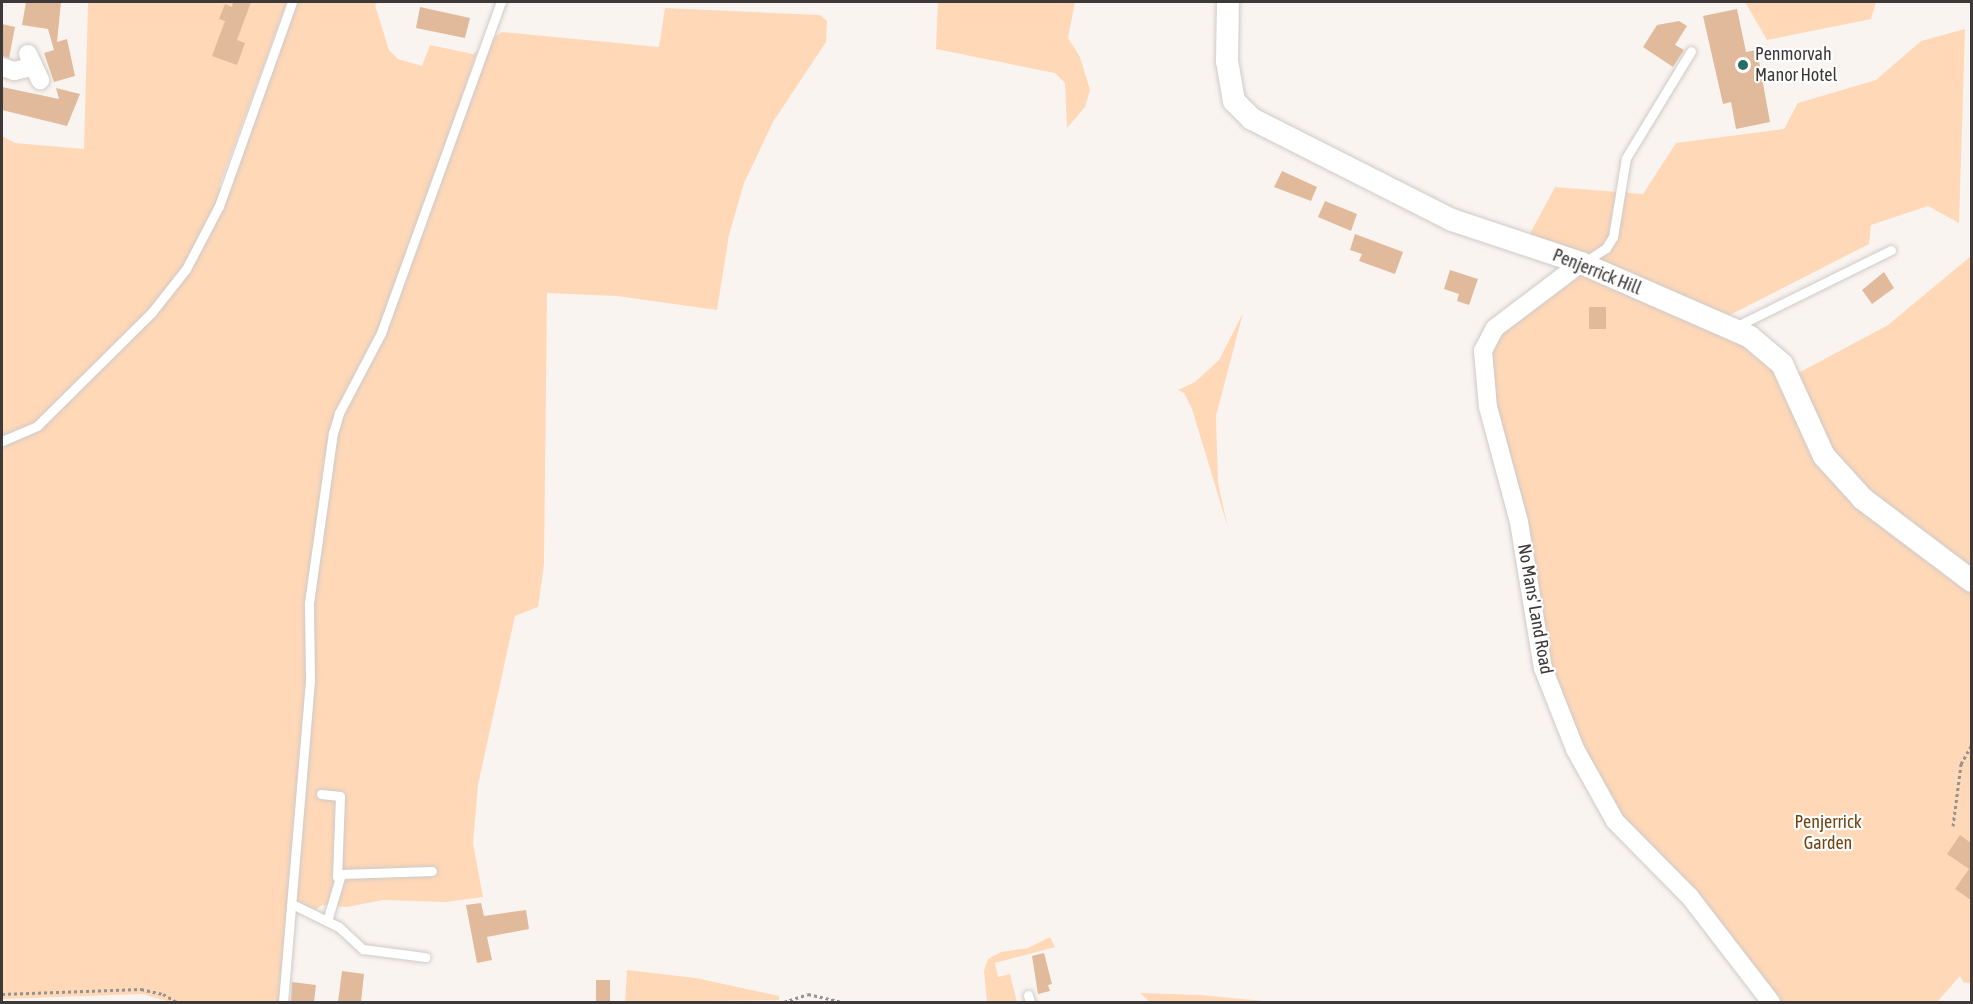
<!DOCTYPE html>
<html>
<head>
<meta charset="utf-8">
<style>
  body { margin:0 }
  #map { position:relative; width:1973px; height:1004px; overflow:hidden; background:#faf4f0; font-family:"Asap Condensed",sans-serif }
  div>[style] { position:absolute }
  .green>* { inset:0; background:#ffd8b8 }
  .building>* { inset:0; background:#e0ba9b }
  .path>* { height:3px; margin-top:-1.5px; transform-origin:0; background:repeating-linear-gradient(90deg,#969290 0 3px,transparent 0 6px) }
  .roads { filter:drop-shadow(0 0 2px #d0cac6) drop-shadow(0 0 2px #d0cac6) }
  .service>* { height:9px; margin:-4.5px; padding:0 4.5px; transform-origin:4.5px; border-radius:4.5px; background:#fff }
  .minor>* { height:18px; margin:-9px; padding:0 9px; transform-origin:9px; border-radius:9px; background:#fff }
  .tertiary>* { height:22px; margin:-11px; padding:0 11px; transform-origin:11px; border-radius:11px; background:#fff }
  .dots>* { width:16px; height:16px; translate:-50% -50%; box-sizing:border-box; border:3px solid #fff; border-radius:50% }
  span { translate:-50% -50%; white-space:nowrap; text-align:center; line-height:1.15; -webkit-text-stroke:4.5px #fff; paint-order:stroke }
  .poi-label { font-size:18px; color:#3c3938 }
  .left { translate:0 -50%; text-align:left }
  .street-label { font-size:18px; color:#3c3938 }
  .park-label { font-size:18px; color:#734310 }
  .frame { position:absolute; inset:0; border:3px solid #3c3938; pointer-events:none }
</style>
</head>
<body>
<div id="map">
  <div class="green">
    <div style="clip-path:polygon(88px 2px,287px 2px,219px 187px,225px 189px,296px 2px,379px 2px,375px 5px,389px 50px,398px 59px,422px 66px,430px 45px,473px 54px,478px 50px,440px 161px,484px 44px,502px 32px,659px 47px,665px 8px,820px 15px,827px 21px,826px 42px,773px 122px,744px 183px,729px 235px,717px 310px,617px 296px,547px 293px,544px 564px,538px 607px,515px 616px,478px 785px,473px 843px,483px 897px,445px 902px,383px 900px,347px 907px,322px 905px,315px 910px,292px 901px,281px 1002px,171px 1002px,142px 994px,2px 999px,2px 136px,15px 143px,84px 149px)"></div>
    <div style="clip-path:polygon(938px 2px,1075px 2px,1068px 38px,1080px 57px,1090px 90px,1085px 107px,1067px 128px,1065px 83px,1055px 73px,936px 49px)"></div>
    <div style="clip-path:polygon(1745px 2px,1876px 2px,1871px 19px,1767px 40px)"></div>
    <div style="clip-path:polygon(1965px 29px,1959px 223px,1928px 206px,1871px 225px,1869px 244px,1728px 316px,1526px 241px,1555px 187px,1643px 194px,1676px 143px,1784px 129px,1798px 103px,1876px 80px,1921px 41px)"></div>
    <div style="clip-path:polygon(1971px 256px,1971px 984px,1963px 982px,1960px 976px,1937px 1002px,1776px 1002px,1619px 817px,1579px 746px,1550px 677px,1490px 403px,1492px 337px,1578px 272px,1708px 323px,1780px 366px,1826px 454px,1791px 377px,1888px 325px)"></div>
    <div style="clip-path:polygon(1243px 313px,1216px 416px,1218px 483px,1228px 528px,1192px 409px,1184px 393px,1178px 390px,1195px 382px,1219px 360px)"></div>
    <div style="clip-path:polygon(1050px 937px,1055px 947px,995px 963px,998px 977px,1010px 974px,1017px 1002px,987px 1002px,984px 971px,988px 959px,1001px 952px,1028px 948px)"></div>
    <div style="clip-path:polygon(627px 970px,696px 978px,779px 996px,779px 1000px,625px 1002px)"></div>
    <div style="clip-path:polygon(1140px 993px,1200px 995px,1276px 1002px,1150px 1002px)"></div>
  </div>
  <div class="building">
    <div style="clip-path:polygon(26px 2px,61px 2px,57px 42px,67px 39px,75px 76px,54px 82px,44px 53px,54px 50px,48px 29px,22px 25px)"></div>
    <div style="clip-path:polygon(233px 2px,251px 2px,237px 40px,245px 43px,237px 65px,212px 56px,225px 21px,219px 19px,225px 4px,232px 7px)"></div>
    <div style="clip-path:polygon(420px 7px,470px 18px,465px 38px,416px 28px)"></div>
    <div style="clip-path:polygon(1737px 9px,1746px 52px,1757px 50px,1770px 122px,1736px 129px,1731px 102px,1723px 104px,1703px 16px)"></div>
    <div style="clip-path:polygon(1679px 21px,1687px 26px,1675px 45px,1684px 50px,1673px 67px,1643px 47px,1657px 25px)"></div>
    <div style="clip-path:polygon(2px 24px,15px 27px,9px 58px,2px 56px)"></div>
    <div style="clip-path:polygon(2px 87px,59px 99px,56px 88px,80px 94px,67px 126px,2px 110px)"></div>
    <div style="clip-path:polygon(1282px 171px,1317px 187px,1311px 201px,1274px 187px)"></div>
    <div style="clip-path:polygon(1325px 201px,1357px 214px,1351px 231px,1318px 217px)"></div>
    <div style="clip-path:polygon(1355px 234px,1403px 252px,1395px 274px,1359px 261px,1362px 254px,1350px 250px)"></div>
    <div style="clip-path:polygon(1450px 270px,1478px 279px,1469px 305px,1457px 301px,1459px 294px,1444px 289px)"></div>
    <div style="clip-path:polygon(1884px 272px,1894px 288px,1872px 304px,1862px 290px)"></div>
    <div style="clip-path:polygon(1589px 307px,1606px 307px,1606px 329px,1589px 329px)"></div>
    <div style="clip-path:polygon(1960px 835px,1971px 843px,1971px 900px,1955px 889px,1969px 869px,1947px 854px)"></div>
    <div style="clip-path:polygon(481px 903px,484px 916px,526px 910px,529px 929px,487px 937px,492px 960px,477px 963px,466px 905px)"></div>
    <div style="clip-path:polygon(1044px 953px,1052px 984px,1048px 985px,1050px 991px,1038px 994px,1032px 956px)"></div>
    <div style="clip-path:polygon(342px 971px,364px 974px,361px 1002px,338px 1002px)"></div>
    <div style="clip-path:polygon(596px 980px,610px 980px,610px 1002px,596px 1002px)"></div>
    <div style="clip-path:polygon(292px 982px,316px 985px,314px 1002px,291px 1002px)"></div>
  </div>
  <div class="path">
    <div style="left:1953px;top:826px;width:63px;rotate:-82.6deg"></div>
    <div style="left:1961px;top:764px;width:23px;rotate:-61deg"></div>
    <div style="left:2px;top:994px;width:139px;rotate:-2.1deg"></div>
    <div style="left:141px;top:989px;width:23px;rotate:13deg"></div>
    <div style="left:163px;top:994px;width:16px;rotate:30deg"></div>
    <div style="left:784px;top:1002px;width:25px;rotate:-18deg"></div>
    <div style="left:808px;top:994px;width:36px;rotate:13deg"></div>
  </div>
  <div class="roads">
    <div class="service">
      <div style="left:1586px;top:261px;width:24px;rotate:-33deg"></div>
      <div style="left:1606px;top:248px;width:13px;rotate:-58deg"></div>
      <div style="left:1613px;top:237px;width:80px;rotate:-80.7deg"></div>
      <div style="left:1626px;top:158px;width:125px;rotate:-58.7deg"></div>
      <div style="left:1735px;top:327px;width:174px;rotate:-26.3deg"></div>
      <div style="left:2px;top:441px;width:38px;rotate:-23deg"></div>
      <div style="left:37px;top:426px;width:162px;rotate:-44.7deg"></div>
      <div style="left:152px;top:312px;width:55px;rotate:-51.7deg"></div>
      <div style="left:186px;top:269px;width:71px;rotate:-62.4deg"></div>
      <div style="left:219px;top:206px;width:217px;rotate:-70.3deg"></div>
      <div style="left:321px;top:794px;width:19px;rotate:6deg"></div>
      <div style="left:340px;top:796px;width:81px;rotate:92.1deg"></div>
      <div style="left:292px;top:904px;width:52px;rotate:26.1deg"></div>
      <div style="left:339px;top:927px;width:33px;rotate:43deg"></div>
      <div style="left:363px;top:949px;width:63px;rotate:7.4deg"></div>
      <div style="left:327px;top:921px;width:49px;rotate:-73.4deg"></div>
      <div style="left:341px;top:874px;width:91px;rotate:-1.9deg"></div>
      <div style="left:1028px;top:995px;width:7px;rotate:74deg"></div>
      <div style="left:283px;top:1002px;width:324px;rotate:-85.2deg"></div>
      <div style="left:310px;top:679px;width:76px;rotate:-90.8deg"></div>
      <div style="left:309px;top:603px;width:172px;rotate:-82deg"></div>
      <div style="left:333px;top:433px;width:21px;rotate:-73deg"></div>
      <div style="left:339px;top:413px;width:90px;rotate:-62.3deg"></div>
      <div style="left:381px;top:333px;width:352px;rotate:-70.1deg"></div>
    </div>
    <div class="minor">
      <div style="left:28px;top:54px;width:29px;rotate:65deg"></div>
      <div style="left:2px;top:67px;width:13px;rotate:18deg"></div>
      <div style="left:14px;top:71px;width:17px;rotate:-13deg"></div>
      <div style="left:1581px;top:263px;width:108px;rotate:142.9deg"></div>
      <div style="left:1495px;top:328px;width:26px;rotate:118deg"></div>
      <div style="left:1483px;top:351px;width:56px;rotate:84.9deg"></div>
      <div style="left:1488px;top:407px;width:119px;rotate:74.9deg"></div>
      <div style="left:1519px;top:522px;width:148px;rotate:80.7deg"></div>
      <div style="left:1543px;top:668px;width:87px;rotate:68.4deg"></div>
      <div style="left:1575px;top:749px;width:82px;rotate:60.9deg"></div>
      <div style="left:1615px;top:821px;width:107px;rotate:45.4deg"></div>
      <div style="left:1690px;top:897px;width:133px;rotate:52.4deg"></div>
    </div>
    <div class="tertiary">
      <div style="left:1228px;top:2px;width:59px;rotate:91deg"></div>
      <div style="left:1227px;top:61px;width:41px;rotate:80.1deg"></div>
      <div style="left:1234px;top:101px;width:25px;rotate:45deg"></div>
      <div style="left:1252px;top:119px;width:224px;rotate:26.8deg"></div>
      <div style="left:1452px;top:220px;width:136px;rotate:18.4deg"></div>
      <div style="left:1581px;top:263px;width:184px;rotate:23.6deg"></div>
      <div style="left:1750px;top:337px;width:42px;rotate:40.2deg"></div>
      <div style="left:1782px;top:364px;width:101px;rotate:65.5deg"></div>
      <div style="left:1824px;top:456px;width:58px;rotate:47.8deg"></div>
      <div style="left:1863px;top:499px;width:136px;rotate:37deg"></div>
    </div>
  </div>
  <div class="dots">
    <div style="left:1743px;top:65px;background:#246c64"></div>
  </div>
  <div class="poi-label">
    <span class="left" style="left:1755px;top:65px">Penmorvah<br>Manor Hotel</span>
  </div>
  <div class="street-label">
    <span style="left:1597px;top:272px;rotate:22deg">Penjerrick Hill</span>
    <span style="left:1535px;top:609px;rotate:80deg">No Mans' Land Road</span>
  </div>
  <div class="park-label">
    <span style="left:1828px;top:833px">Penjerrick<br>Garden</span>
  </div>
  <div class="frame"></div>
</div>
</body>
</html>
